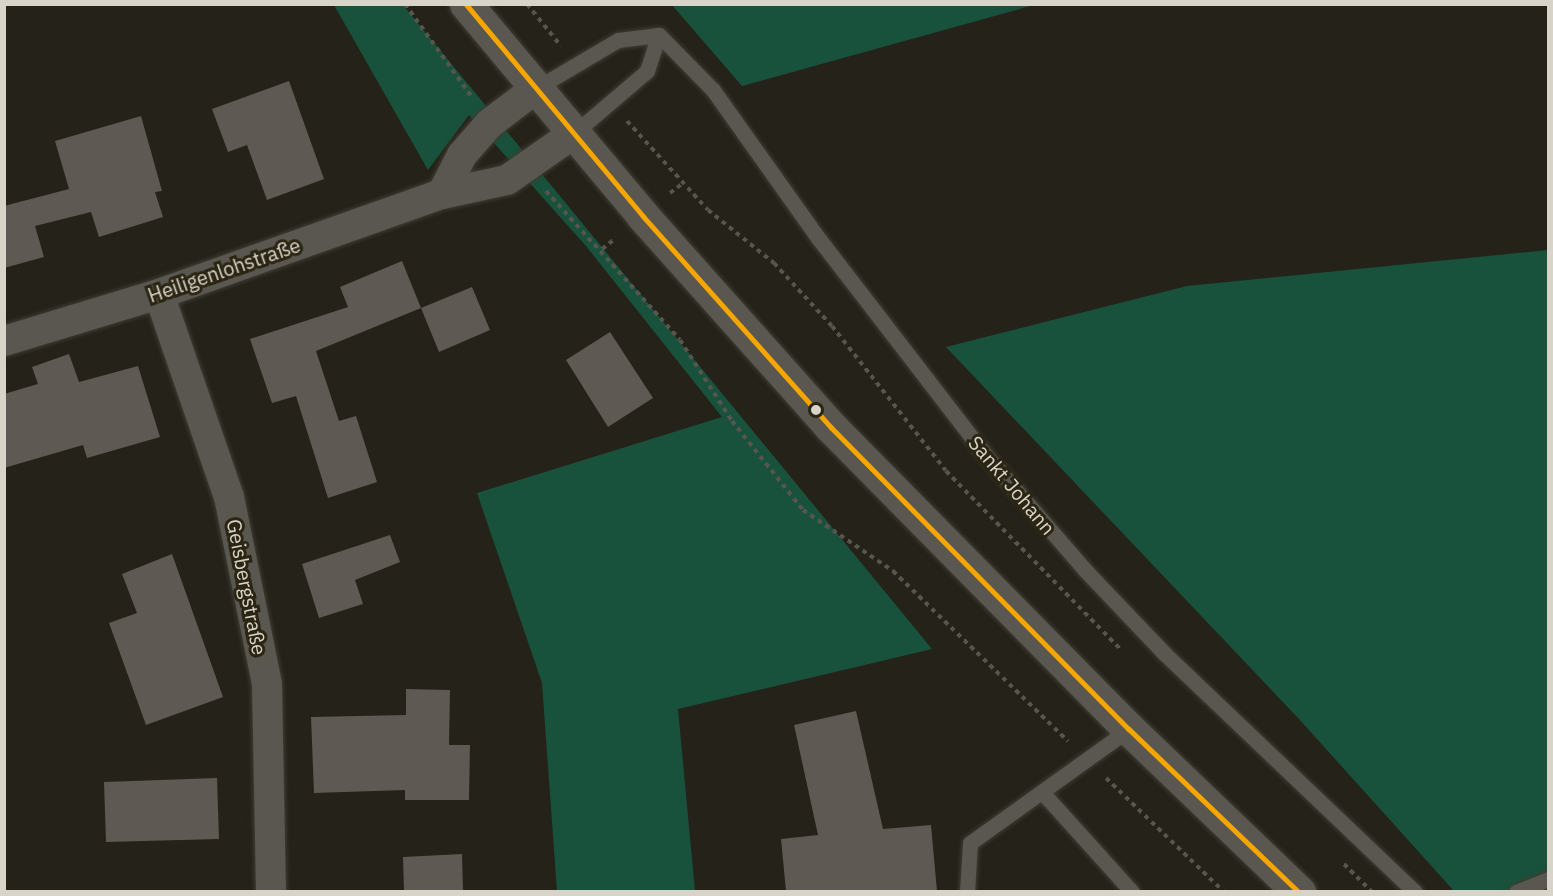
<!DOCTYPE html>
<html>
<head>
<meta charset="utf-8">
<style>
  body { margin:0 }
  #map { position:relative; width:1553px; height:896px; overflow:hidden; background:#252219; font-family:"IBM Plex Sans",sans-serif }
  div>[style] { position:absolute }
  .green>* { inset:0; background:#19523c }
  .building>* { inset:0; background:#5e5953 }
  .path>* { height:4px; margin-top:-2px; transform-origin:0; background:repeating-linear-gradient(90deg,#58554f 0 4.5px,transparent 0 9px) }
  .roads { filter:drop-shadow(0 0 2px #3e3c34) drop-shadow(0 0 2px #3e3c34) }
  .service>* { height:15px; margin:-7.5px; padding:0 7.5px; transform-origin:7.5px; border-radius:7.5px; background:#59574f }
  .minor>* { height:30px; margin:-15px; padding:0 15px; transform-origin:15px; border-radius:15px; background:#59574f }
  .secondary>* { height:33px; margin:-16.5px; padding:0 16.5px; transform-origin:16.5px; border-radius:16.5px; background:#59574f }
  .bus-1>* { height:4.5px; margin:-2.25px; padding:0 2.25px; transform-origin:2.25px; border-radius:2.25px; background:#f7a600 }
  .dots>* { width:16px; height:16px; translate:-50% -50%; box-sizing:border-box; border:3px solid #2b2513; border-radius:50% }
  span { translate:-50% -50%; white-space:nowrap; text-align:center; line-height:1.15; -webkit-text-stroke:6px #2b2513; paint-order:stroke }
  .street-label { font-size:20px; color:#d8d4c9 }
  .frame { position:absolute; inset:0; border:6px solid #d8d4c9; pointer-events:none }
</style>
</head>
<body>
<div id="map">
  <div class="green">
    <div style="clip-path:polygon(334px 5px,403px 5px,932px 649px,678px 709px,695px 891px,557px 891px,542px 683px,477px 493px,722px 417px,586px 246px,469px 115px,428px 170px)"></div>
    <div style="clip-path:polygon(672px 5px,1034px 5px,742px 86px)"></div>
    <div style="clip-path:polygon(1548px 250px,1548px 891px,1454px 891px,1299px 719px,946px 347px,1187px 286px)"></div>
  </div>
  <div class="building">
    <div style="clip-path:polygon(289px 81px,324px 179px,267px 200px,247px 145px,228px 152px,212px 109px)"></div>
    <div style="clip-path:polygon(141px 116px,162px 191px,155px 192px,163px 217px,99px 237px,91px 212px,35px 226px,44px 257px,4px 268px,4px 206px,69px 189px,55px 141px)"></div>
    <div style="clip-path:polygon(402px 261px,421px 308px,316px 351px,339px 421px,356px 416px,377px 482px,328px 498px,296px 396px,272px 403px,250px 339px,348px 307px,340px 287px)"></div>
    <div style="clip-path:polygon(472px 287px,490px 330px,439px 352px,421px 308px)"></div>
    <div style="clip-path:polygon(610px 332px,653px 398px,608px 427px,566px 360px)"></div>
    <div style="clip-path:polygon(69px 354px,79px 382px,138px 366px,160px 437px,87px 458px,83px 445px,4px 468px,4px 394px,38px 384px,32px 367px)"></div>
    <div style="clip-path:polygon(390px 535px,400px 562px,355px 580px,363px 604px,319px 618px,302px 564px)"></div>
    <div style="clip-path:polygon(172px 554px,223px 697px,146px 725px,109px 623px,137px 613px,122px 574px)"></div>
    <div style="clip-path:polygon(406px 689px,450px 690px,449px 745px,470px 745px,469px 800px,405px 800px,405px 790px,314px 793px,311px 717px,406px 715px)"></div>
    <div style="clip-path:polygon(856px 711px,883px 829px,931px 825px,937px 891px,786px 891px,781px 839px,818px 835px,794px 725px)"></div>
    <div style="clip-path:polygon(217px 778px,219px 839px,106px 842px,104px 782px)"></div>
    <div style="clip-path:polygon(462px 854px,463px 891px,404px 891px,403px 857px)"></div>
  </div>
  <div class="path">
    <div style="left:405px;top:4px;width:113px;rotate:54.3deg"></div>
    <div style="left:527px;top:4px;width:54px;rotate:51deg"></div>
    <div style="left:627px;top:121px;width:120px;rotate:47.7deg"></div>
    <div style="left:708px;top:210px;width:85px;rotate:38.8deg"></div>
    <div style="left:774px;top:263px;width:86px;rotate:47.4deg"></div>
    <div style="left:832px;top:326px;width:184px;rotate:51.8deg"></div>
    <div style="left:946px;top:471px;width:252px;rotate:45.6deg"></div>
    <div style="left:546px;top:191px;width:200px;rotate:48deg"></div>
    <div style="left:680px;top:340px;width:96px;rotate:57.3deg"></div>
    <div style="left:732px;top:421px;width:114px;rotate:51.4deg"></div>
    <div style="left:803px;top:510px;width:109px;rotate:34.1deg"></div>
    <div style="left:893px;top:571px;width:244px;rotate:44.2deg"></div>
    <div style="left:670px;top:193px;width:15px;rotate:-37deg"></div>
    <div style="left:602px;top:249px;width:18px;rotate:-38deg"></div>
    <div style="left:1106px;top:778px;width:164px;rotate:44deg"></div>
    <div style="left:1344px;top:864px;width:40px;rotate:45deg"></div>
  </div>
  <div class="roads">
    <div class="service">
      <div style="left:659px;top:35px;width:77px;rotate:45.5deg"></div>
      <div style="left:713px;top:90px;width:183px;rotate:54.6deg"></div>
      <div style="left:819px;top:239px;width:267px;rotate:52.4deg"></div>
      <div style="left:982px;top:451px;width:157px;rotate:49.1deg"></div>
      <div style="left:1085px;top:570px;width:115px;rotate:46.4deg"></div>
      <div style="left:1164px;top:653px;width:347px;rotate:43.6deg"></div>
      <div style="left:535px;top:89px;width:96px;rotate:-30.6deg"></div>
      <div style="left:618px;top:40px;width:41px;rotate:-7deg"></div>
      <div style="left:573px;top:134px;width:97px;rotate:-40.4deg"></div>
      <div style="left:647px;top:71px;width:38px;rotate:-72deg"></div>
      <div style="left:1042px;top:792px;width:135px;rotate:48deg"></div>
      <div style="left:967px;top:892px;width:49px;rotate:-86.5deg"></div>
      <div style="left:970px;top:843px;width:196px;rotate:-35.6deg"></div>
      <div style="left:1516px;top:892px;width:35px;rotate:-22deg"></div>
    </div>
    <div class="minor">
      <div style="left:442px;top:194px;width:44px;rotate:-62.9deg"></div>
      <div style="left:462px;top:155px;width:41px;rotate:-48.9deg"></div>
      <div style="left:489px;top:124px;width:58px;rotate:-37.3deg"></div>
      <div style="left:159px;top:294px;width:215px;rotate:71deg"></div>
      <div style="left:229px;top:497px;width:191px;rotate:78.5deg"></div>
      <div style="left:267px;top:684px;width:208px;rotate:88.9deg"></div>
      <div style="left:4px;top:341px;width:162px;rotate:-16.9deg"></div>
      <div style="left:159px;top:294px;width:300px;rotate:-19.5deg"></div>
      <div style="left:442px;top:194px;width:66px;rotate:-12.2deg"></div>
      <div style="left:507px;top:180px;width:80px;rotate:-34.9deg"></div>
    </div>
    <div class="secondary">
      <div style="left:466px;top:4px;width:276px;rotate:50.1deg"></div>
      <div style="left:643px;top:216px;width:283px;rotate:48.3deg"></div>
      <div style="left:831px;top:427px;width:424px;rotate:45.4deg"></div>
      <div style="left:1129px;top:729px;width:236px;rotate:43.8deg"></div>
    </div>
  </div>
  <div class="bus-1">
    <div style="left:466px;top:4px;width:276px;rotate:50.1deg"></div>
    <div style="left:643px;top:216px;width:283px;rotate:48.3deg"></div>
    <div style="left:831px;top:427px;width:424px;rotate:45.4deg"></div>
    <div style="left:1129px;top:729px;width:236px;rotate:43.8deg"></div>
  </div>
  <div class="dots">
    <div style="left:816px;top:410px;background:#d8d4c9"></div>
  </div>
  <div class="street-label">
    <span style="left:224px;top:270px;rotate:-19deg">Heiligenlohstraße</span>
    <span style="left:1012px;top:485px;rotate:50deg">Sankt Johann</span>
    <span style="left:247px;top:587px;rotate:79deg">Geisbergstraße</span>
  </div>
  <div class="frame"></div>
</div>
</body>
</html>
